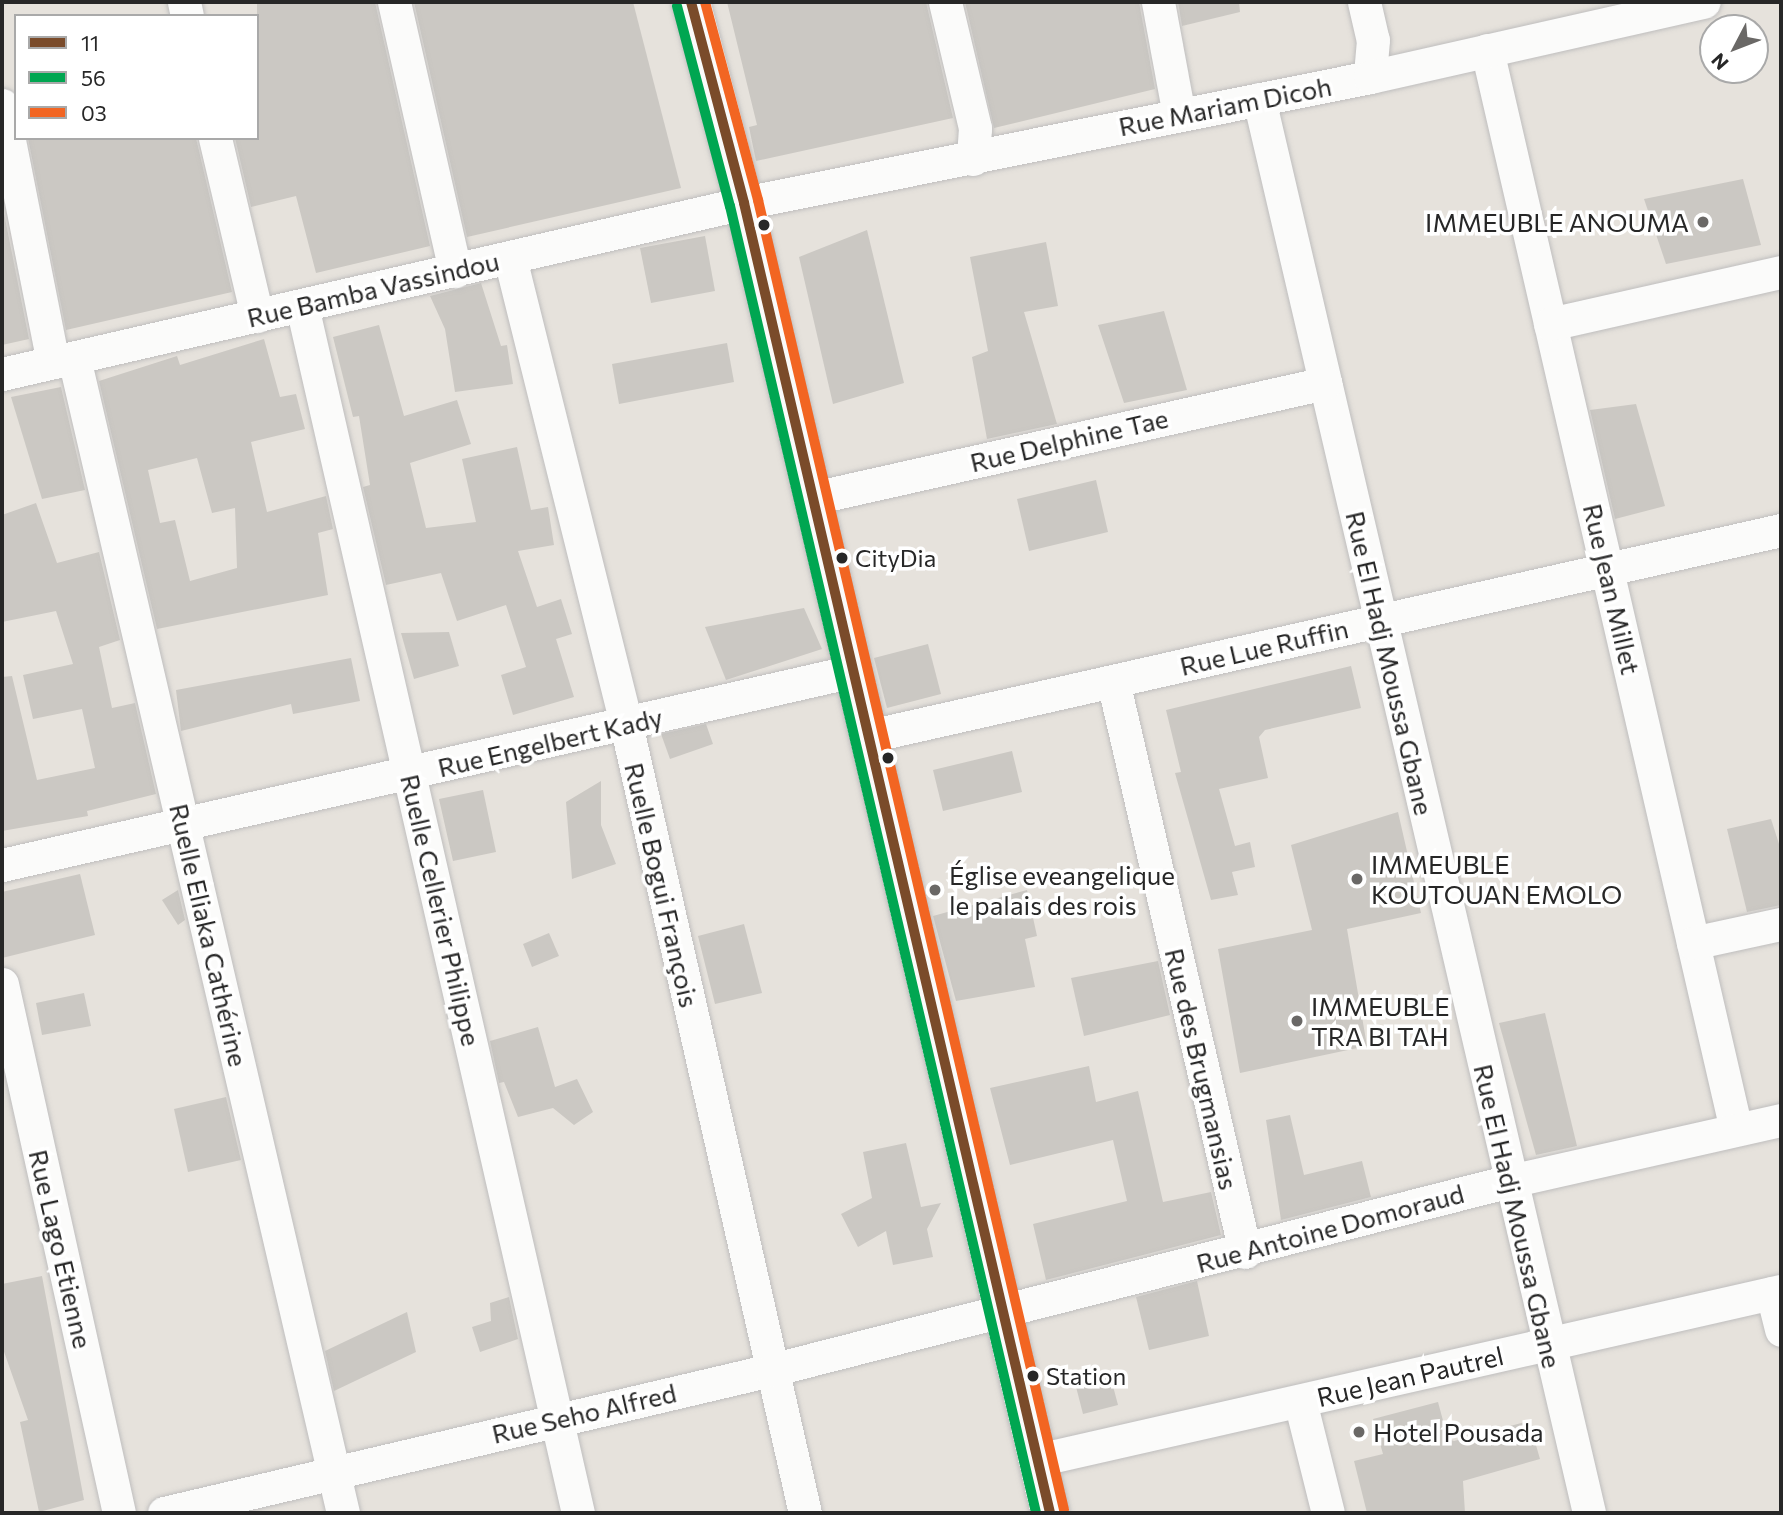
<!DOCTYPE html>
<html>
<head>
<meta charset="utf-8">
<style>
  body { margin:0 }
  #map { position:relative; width:1783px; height:1515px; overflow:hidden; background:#e6e2dc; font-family:Commissioner,sans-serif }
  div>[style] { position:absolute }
  .building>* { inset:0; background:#cbc8c3 }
  .roads { filter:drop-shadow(0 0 2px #bfbebe) drop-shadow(0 0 2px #bfbebe) }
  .street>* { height:33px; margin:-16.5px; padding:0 16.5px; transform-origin:16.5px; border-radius:16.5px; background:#fbfbfa }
  .secondary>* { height:38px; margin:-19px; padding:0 19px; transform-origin:19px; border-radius:19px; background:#fbfbfa }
  .bus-1>* { height:10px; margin:-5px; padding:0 5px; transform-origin:5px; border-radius:5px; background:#7a4b2a }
  .bus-2>* { height:10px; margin:-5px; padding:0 5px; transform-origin:5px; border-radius:5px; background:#00a651 }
  .bus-3>* { height:10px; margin:-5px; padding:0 5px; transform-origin:5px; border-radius:5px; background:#f26522 }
  .dots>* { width:19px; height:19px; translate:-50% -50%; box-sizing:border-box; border:4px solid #fff; border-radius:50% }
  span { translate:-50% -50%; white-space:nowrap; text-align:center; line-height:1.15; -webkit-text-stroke:7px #fff; paint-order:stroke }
  .bus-label { font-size:24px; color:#272727 }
  .left { translate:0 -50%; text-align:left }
  .street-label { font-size:26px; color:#272727 }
  .poi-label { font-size:26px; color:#272727 }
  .right { translate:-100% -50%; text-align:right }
  .frame { position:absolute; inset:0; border:4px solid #272727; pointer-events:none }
  .legend { position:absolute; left:14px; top:14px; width:245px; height:126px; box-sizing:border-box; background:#fff; border:2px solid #a9a9a9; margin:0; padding:9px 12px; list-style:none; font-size:21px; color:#272727 }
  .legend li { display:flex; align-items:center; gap:14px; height:35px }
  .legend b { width:35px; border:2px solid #a9a9a9 }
  .north { position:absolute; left:1699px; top:14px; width:70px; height:70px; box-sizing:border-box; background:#fff; border:2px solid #a9a9a9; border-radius:50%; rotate:228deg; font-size:19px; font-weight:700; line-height:28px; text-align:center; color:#272727 }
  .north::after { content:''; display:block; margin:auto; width:24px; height:32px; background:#6a6866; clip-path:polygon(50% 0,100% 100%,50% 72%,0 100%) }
</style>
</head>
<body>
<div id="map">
  <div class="building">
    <div style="clip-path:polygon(257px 2px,375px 2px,430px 246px,316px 273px,296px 196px,251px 207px,269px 284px,235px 138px,257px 138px)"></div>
    <div style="clip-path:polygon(414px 2px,633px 2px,681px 188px,467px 237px)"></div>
    <div style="clip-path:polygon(727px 2px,926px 2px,953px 118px,756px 161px,749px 127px,757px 125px)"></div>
    <div style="clip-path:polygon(965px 2px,1139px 2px,1155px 89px,994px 128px)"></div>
    <div style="clip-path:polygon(1178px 2px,1239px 2px,1240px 12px,1182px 26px)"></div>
    <div style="clip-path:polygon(28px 138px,196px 138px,232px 292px,66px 330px)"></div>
    <div style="clip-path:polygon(1743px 179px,1761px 245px,1666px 264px,1644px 199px)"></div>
    <div style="clip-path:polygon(2px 203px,29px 339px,2px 345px)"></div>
    <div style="clip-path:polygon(867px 230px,904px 383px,833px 404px,799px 257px)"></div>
    <div style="clip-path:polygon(705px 236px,715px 291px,651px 303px,640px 248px)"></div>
    <div style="clip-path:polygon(1046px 242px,1058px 306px,1024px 312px,1057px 424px,987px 439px,972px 357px,988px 351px,970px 257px)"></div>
    <div style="clip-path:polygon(481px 283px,501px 346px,507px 345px,513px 384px,455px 392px,445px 329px,430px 296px)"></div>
    <div style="clip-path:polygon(1164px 311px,1187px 390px,1124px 403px,1098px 325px)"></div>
    <div style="clip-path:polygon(379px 325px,404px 416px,457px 400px,471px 444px,410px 463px,426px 528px,476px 522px,462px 459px,517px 447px,531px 510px,548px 507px,554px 545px,518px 551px,537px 607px,561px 599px,572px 634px,556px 639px,574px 697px,513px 715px,501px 675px,526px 667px,506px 605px,457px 621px,441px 573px,386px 585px,363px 487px,370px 485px,359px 416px,353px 417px,333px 337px)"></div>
    <div style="clip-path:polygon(evenodd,264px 339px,280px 397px,296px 394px,305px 429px,251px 442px,267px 512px,326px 496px,333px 529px,318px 533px,328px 595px,157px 629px,99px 381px,177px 356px,180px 365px,264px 339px,197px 458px,212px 513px,235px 508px,237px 568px,190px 581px,175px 520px,160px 523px,148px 470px,197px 458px)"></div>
    <div style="clip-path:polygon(727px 343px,734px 382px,619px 404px,612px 364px)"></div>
    <div style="clip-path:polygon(61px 387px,85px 490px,42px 499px,11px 397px)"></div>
    <div style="clip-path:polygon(1636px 404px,1665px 506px,1615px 519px,1590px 410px)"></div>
    <div style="clip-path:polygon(1096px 480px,1108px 532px,1029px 551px,1017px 499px)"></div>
    <div style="clip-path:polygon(36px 503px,57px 563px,99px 552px,120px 640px,99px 647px,112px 708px,135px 703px,156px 794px,87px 811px,88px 816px,2px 831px,2px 677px,12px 676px,37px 780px,95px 768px,82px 709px,33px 719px,23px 675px,73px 664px,56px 611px,2px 622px,2px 515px)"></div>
    <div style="clip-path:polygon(804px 608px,822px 649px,726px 680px,705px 627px)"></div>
    <div style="clip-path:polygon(449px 632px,459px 666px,414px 679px,401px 633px)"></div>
    <div style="clip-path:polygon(928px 644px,941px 694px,887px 708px,874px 658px)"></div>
    <div style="clip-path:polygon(351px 658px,360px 701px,293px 714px,291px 704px,181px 731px,176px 690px)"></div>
    <div style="clip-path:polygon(1351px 666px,1361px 708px,1265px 730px,1259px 737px,1268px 778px,1219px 789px,1235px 846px,1250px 842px,1255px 867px,1232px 872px,1238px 895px,1211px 900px,1175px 773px,1181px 772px,1166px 710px)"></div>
    <div style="clip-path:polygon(706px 724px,713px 744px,670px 759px,661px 734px)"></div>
    <div style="clip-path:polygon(1012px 751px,1022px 792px,943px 811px,933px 770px)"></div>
    <div style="clip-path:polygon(601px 781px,601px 825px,616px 864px,572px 879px,566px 802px)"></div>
    <div style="clip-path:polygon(483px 790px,496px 852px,453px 861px,439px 799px)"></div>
    <div style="clip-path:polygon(1398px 812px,1421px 913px,1347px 929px,1367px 1046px,1240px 1073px,1218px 949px,1312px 930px,1291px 845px)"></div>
    <div style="clip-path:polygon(1771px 819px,1781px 850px,1781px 905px,1747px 912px,1727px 829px)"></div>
    <div style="clip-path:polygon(80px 874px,95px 935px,2px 958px,2px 892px)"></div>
    <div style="clip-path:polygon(178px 890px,185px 920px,178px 925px,162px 900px)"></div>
    <div style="clip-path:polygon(1027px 890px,1037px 936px,1025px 939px,1035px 987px,956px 1001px,933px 916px)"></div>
    <div style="clip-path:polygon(744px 924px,762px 993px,715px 1004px,698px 936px)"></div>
    <div style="clip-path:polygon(549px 933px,559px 956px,532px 967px,523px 944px)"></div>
    <div style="clip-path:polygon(1158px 961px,1170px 1015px,1084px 1036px,1071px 978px)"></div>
    <div style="clip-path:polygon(84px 993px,91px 1026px,42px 1035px,36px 1003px)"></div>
    <div style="clip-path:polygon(1545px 1013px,1577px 1146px,1536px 1155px,1499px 1023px)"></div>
    <div style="clip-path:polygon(538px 1027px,555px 1087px,577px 1079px,593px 1112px,574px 1125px,553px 1108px,518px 1117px,504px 1082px,499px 1083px,490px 1041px)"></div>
    <div style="clip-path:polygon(1089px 1066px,1096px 1102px,1138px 1091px,1163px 1202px,1211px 1192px,1221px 1235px,1046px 1280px,1033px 1224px,1127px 1201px,1113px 1140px,1010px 1165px,990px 1088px)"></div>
    <div style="clip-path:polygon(226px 1097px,241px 1160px,188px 1172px,174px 1109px)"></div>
    <div style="clip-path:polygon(1290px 1115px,1304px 1175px,1362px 1161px,1371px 1197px,1281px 1220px,1266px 1120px)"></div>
    <div style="clip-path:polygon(906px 1143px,921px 1207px,941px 1203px,927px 1229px,933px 1257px,893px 1265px,886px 1231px,858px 1247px,841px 1214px,872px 1198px,863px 1152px)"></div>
    <div style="clip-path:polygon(42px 1276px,84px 1500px,39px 1512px,20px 1422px,28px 1420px,2px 1346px,2px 1284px)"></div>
    <div style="clip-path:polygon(1197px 1281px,1209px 1336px,1149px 1350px,1136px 1297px)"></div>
    <div style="clip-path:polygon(509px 1297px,518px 1339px,480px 1352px,472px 1327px,491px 1321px,490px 1303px)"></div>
    <div style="clip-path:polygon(407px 1312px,416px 1352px,334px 1391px,325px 1351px)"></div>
    <div style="clip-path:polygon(1109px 1371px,1118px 1405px,1083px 1414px,1074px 1379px)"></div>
    <div style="clip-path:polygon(1438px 1402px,1448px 1439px,1454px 1441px,1529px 1421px,1540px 1459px,1463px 1481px,1465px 1513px,1367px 1513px,1354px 1461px,1383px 1454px,1373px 1419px)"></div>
  </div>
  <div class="roads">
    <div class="street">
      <div style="left:184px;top:2px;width:14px;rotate:78deg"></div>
      <div style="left:394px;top:2px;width:276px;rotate:77.2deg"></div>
      <div style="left:945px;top:2px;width:130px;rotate:76.6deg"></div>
      <div style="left:975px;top:128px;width:31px;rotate:94deg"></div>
      <div style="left:1158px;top:2px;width:115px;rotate:79.5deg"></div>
      <div style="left:1364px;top:2px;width:39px;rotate:77deg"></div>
      <div style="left:1373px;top:40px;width:37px;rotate:95deg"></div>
      <div style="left:1487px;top:50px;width:1107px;rotate:77.01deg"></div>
      <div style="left:1259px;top:99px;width:1452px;rotate:76.86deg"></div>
      <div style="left:2px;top:105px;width:262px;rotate:78.8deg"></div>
      <div style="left:215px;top:138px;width:183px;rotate:76.7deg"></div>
      <div style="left:510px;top:258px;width:480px;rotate:76deg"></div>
      <div style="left:626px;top:724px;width:809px;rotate:77.22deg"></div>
      <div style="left:302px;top:306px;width:1238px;rotate:77.12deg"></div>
      <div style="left:1550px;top:324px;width:237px;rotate:-12.7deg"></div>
      <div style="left:74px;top:358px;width:1186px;rotate:76.89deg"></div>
      <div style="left:2px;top:374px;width:761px;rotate:-12.98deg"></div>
      <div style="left:744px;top:203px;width:639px;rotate:-11.38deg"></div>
      <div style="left:1370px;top:77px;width:342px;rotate:-12.7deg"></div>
      <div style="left:813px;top:498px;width:525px;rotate:-12.66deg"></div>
      <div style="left:1113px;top:681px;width:586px;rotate:76.98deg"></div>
      <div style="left:869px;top:736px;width:935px;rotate:-12.73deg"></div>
      <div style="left:2px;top:865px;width:873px;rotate:-12.84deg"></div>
      <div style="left:1693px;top:943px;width:90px;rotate:-12.2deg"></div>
      <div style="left:2px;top:984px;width:542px;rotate:77.53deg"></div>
      <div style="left:1772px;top:1293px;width:38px;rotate:76deg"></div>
      <div style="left:1300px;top:1401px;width:115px;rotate:76deg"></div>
      <div style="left:1037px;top:1460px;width:763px;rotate:-12.8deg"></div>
      <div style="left:164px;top:1513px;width:624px;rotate:-13.26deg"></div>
      <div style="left:771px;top:1370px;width:763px;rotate:-14.35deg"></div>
      <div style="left:1510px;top:1181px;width:278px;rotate:-12.7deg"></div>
    </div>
    <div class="secondary">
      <div style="left:691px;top:2px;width:208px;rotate:75.2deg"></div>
      <div style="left:744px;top:203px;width:1345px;rotate:76.85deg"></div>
    </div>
  </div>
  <div class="bus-1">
    <div style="left:691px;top:2px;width:208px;rotate:75.2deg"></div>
    <div style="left:744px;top:203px;width:1345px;rotate:76.85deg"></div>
  </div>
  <div class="bus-2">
    <div style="left:677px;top:6px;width:207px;rotate:75.2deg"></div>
    <div style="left:730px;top:206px;width:1342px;rotate:76.82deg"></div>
  </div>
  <div class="bus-3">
    <div style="left:705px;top:2px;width:205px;rotate:75deg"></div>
    <div style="left:758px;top:200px;width:1345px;rotate:76.85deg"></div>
  </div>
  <div class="dots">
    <div style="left:1703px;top:222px;background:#6a6866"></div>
    <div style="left:764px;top:225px;background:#272727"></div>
    <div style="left:842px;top:558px;background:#272727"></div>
    <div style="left:888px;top:758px;background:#272727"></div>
    <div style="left:1357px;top:879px;background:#6a6866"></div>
    <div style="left:935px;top:890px;background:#6a6866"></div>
    <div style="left:1297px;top:1021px;background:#6a6866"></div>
    <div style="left:1033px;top:1376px;background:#272727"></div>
    <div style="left:1359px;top:1432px;background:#6a6866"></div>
  </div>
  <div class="bus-label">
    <span class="left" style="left:855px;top:558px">CityDia</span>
    <span class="left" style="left:1046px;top:1376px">Station</span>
  </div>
  <div class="street-label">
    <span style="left:1225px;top:106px;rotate:-11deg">Rue Mariam Dicoh</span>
    <span style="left:373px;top:289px;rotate:-13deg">Rue Bamba Vassindou</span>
    <span style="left:1069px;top:440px;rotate:-13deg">Rue Delphine Tae</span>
    <span style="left:1612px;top:589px;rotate:77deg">Rue Jean Millet</span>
    <span style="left:1264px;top:647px;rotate:-13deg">Rue Lue Ruffin</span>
    <span style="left:1390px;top:663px;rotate:77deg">Rue El Hadj Moussa Gbane</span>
    <span style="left:550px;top:742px;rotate:-13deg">Rue Engelbert Kady</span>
    <span style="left:662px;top:885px;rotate:77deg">Ruelle Bogui François</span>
    <span style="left:441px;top:910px;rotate:77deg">Ruelle Cellerier Philippe</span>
    <span style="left:209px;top:935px;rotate:77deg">Ruelle Eliaka Cathérine</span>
    <span style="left:1202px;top:1069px;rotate:77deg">Rue des Brugmansias</span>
    <span style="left:1518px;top:1216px;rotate:77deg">Rue El Hadj Moussa Gbane</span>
    <span style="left:1330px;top:1228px;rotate:-15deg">Rue Antoine Domoraud</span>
    <span style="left:61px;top:1249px;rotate:77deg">Rue Lago Etienne</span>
    <span style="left:1410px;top:1376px;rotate:-13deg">Rue Jean Pautrel</span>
    <span style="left:584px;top:1413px;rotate:-13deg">Rue Seho Alfred</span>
  </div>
  <div class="poi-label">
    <span class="right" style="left:1689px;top:222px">IMMEUBLE ANOUMA</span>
    <span class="left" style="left:1371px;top:879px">IMMEUBLE<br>KOUTOUAN EMOLO</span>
    <span class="left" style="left:949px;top:890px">Église eveangelique<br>le palais des rois</span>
    <span class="left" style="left:1311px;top:1021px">IMMEUBLE<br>TRA BI TAH</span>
    <span class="left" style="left:1373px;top:1432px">Hotel Pousada</span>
  </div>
  <div class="frame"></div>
  <ul class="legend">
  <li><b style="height:9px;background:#7a4b2a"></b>11</li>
  <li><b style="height:9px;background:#00a651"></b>56</li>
  <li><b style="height:9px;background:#f26522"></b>03</li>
  </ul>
  <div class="north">N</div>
</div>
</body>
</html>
